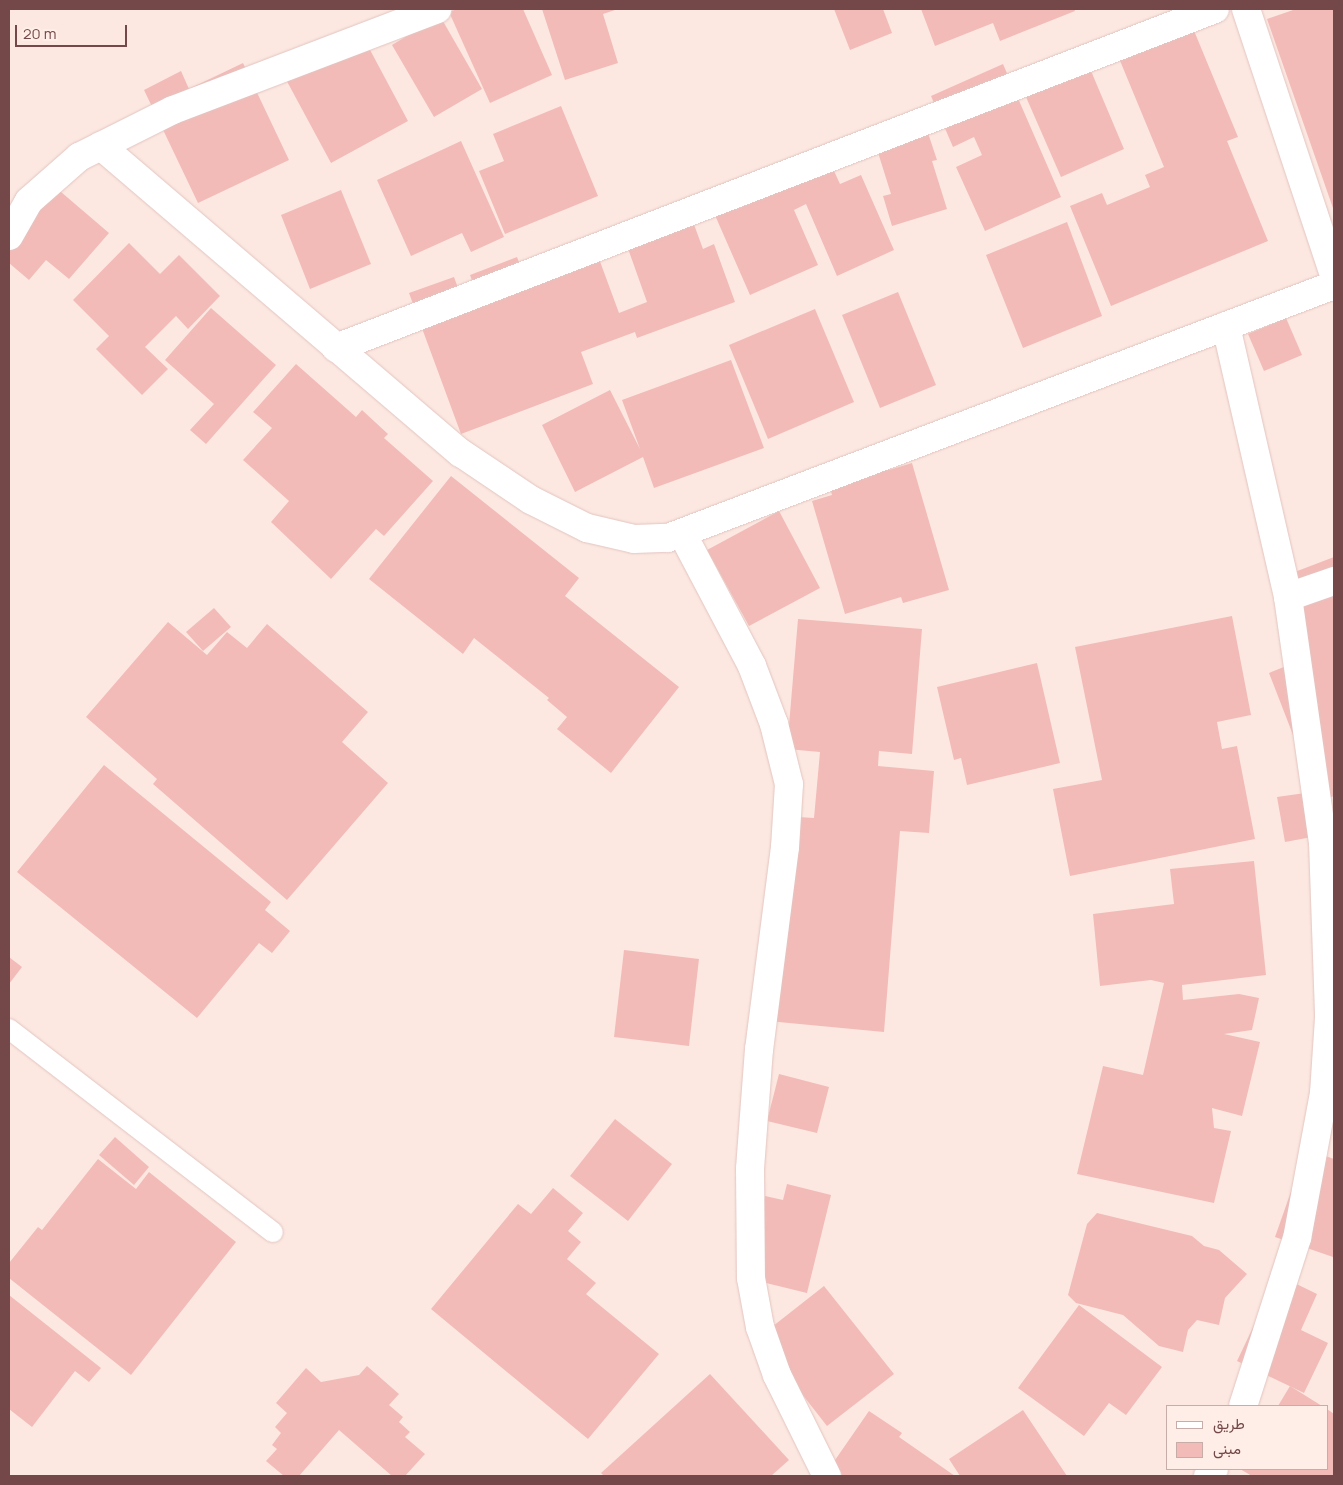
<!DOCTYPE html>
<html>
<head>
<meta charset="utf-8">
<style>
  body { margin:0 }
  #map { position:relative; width:1343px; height:1485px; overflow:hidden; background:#fce8e1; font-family:Manrope,Vazirmatn,sans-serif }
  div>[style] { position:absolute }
  .building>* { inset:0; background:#f2bbb8 }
  .roads { filter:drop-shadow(0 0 1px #e3c4c0) drop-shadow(0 0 1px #e3c4c0) }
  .service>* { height:20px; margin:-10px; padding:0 10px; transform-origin:10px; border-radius:10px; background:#fff }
  .minor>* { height:28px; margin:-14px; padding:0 14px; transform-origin:14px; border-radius:14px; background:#fff }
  span { translate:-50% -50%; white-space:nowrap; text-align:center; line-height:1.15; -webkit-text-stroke:4px #ffeee7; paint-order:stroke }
  .frame { position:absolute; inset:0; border:10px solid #744848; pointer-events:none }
  .legend { position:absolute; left:1166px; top:1405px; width:162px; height:65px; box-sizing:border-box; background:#ffeee7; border:1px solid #c7aca7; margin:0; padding:6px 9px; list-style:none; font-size:15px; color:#744848 }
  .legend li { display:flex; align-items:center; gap:10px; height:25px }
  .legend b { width:25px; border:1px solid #c7aca7 }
  .scale { position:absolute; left:15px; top:25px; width:112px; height:22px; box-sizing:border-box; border:2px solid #744848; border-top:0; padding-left:6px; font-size:15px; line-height:18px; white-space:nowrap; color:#744848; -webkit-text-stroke:4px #ffeee7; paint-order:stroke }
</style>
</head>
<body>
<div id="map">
  <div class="building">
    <div style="clip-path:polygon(457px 9px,523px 9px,552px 75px,490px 103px,449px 12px)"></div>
    <div style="clip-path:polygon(542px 9px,618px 9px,603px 14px,618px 63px,565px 80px)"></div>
    <div style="clip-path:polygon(834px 9px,883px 9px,892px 33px,850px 50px)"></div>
    <div style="clip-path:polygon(921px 9px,1074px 9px,1075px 11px,1000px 41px,993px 23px,935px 46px)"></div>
    <div style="clip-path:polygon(1296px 9px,1334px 9px,1334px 211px,1267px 19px)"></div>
    <div style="clip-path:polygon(440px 16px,482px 89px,434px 117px,392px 45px)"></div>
    <div style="clip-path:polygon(1190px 21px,1238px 137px,1227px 141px,1268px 241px,1111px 306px,1070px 206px,1102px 193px,1107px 205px,1150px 187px,1145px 175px,1164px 167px,1116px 51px)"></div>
    <div style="clip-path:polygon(361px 33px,408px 121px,331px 163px,283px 74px)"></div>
    <div style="clip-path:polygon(1083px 52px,1124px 149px,1061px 177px,1019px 81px)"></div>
    <div style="clip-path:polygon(243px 63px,289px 160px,198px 203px,144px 90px,181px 71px,189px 89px)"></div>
    <div style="clip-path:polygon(1003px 64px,1061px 197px,985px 231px,956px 167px,982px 155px,974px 137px,953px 147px,931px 96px)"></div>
    <div style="clip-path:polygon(561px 106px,598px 196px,505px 234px,479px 171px,504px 161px,493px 134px)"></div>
    <div style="clip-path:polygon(926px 127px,937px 160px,932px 161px,947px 209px,892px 226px,883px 196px,891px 194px,875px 143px)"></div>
    <div style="clip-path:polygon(461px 141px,504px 237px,471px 252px,462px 233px,411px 256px,377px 180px)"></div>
    <div style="clip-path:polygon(829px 160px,840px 184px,861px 175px,894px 250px,837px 276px,806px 204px,794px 210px,818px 265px,750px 295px,707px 197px,729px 187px,739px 208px,785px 188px)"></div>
    <div style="clip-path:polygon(40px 174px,109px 233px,69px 279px,46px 260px,29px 280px,9px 263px,9px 211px)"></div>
    <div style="clip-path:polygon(341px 190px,371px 264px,310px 289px,281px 215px)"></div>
    <div style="clip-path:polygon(692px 219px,703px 249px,714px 244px,735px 302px,637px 338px,635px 332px,581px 352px,593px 384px,461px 434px,409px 293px,454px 277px,462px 299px,477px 294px,470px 275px,517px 257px,520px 265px,598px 256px,619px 313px,647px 302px,626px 243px)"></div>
    <div style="clip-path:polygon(1067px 222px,1102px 316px,1023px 348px,986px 255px)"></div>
    <div style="clip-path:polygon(129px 243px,160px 274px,179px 255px,220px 296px,188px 329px,176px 316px,145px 347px,168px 369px,142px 395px,96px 349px,109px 336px,73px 300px)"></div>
    <div style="clip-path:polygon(898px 292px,936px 385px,880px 408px,842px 315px)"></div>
    <div style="clip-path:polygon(211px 308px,276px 365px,206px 444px,190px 430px,214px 404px,165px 360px)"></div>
    <div style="clip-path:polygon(815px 309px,854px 402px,768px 439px,729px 345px)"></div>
    <div style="clip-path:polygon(1286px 318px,1302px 355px,1264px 371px,1248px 334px)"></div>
    <div style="clip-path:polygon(731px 360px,764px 448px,654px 488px,643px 457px,575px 492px,542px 425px,610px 390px,640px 449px,622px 400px)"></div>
    <div style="clip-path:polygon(296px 364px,356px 417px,362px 410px,388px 434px,384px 438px,433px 481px,384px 536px,376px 529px,331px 579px,271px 522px,289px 501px,243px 460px,272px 428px,253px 412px)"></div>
    <div style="clip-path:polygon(883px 449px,889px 470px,912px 463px,949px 590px,903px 603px,901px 597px,845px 614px,812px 501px,832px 495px,824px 466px)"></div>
    <div style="clip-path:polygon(451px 476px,579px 578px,565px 596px,679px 687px,611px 773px,557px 729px,567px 717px,547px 700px,549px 698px,474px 638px,463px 654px,369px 579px)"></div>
    <div style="clip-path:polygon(779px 511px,820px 588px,749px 626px,707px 550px)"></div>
    <div style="clip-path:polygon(1334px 557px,1334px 796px,1319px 802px,1269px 673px,1309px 657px,1279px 578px)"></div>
    <div style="clip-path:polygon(214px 608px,231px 627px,203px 651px,186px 632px)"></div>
    <div style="clip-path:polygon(1232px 616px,1251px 715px,1217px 722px,1222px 749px,1237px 746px,1255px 839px,1070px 876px,1053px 789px,1102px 780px,1075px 647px)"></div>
    <div style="clip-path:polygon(798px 619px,922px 629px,912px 754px,879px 751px,878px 766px,934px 771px,929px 833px,900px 831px,884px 1032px,768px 1021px,798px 817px,814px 818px,820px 752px,787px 749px)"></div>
    <div style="clip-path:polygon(168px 622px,207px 655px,227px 632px,247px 648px,267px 624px,368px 712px,342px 742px,388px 783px,287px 900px,153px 784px,157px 779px,86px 717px)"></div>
    <div style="clip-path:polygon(1037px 663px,1060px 763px,967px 785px,961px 758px,954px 760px,937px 687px)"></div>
    <div style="clip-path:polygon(104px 765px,271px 902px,265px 910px,290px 931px,272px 953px,259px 943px,197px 1018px,17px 872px)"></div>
    <div style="clip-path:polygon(1305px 793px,1312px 837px,1285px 842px,1277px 797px)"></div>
    <div style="clip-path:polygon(1254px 861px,1266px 975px,1182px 985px,1183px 1000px,1239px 994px,1259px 998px,1252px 1030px,1224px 1034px,1260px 1042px,1242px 1116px,1212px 1108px,1214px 1128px,1231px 1131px,1214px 1203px,1077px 1174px,1103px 1066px,1143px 1075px,1164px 983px,1151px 980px,1100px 986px,1093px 914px,1174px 904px,1170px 869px)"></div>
    <div style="clip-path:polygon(624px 950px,699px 959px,689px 1046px,614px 1037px)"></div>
    <div style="clip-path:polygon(9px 957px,22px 967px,9px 984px)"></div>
    <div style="clip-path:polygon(779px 1074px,829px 1087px,817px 1133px,767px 1121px)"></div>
    <div style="clip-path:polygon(615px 1119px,672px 1164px,628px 1221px,570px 1176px)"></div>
    <div style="clip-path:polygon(115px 1137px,149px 1167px,134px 1185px,99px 1155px)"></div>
    <div style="clip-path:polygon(1306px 1149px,1334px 1159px,1333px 1257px,1275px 1237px)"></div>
    <div style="clip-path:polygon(98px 1159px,136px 1189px,149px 1172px,236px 1242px,131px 1375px,9px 1278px,9px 1263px,38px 1227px,42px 1230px)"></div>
    <div style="clip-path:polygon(787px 1184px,831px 1195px,807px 1293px,745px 1278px,765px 1196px,783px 1200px)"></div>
    <div style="clip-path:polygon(553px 1188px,583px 1213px,568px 1231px,581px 1242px,567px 1259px,596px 1283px,586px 1294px,659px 1354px,588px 1439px,431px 1309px,518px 1204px,531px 1214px)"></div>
    <div style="clip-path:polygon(1097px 1213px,1192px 1236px,1204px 1246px,1219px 1250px,1247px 1274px,1225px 1298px,1219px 1325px,1197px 1320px,1188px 1330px,1183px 1352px,1159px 1346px,1123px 1315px,1076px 1303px,1068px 1295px,1087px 1224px)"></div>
    <div style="clip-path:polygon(1278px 1275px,1317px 1294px,1301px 1330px,1328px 1343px,1304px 1393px,1237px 1361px)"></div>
    <div style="clip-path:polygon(824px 1286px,894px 1374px,827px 1426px,758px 1338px)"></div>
    <div style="clip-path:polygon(9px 1295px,101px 1368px,89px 1382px,75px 1371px,32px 1427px,9px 1409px)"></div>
    <div style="clip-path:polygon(1079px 1305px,1162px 1367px,1126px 1415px,1109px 1403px,1084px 1436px,1018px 1388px)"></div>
    <div style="clip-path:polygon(367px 1366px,399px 1394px,389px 1405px,403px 1417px,399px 1422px,410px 1432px,405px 1437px,425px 1454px,405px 1476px,392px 1476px,339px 1430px,299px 1476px,284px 1476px,266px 1461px,277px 1449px,272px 1445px,281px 1433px,275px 1427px,287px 1413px,276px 1403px,306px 1368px,321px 1382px,359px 1375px)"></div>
    <div style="clip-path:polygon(710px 1374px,789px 1460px,771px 1476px,604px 1476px,601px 1473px)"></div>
    <div style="clip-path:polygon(1290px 1386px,1322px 1406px,1278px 1406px)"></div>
    <div style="clip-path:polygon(1327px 1409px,1334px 1414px,1334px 1476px,1252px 1476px,1240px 1469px,1327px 1469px)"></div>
    <div style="clip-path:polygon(1023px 1410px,1067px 1476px,960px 1476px,949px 1459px)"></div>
    <div style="clip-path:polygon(869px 1411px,902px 1433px,899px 1437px,955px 1476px,824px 1476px)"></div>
  </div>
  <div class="roads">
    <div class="service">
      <div style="left:9px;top:1029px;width:333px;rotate:37.6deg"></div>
    </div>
    <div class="minor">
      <div style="left:1246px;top:9px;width:280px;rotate:71.7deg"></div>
      <div style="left:101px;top:146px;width:473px;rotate:40.5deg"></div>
      <div style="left:461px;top:453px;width:84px;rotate:33.9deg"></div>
      <div style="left:531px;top:500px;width:63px;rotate:26.6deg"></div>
      <div style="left:587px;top:528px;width:48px;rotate:13.2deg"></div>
      <div style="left:634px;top:539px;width:34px;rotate:-2deg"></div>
      <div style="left:668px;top:538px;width:712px;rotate:-20.8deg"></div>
      <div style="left:9px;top:236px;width:40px;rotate:-60.3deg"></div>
      <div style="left:29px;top:201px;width:67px;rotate:-41.3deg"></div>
      <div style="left:79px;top:157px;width:105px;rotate:-26.6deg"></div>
      <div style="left:173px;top:110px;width:283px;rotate:-20.9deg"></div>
      <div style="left:1226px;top:326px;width:278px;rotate:77.1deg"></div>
      <div style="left:1288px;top:597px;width:247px;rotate:81.9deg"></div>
      <div style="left:1323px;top:842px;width:176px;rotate:88deg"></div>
      <div style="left:1329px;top:1018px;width:75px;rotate:93.8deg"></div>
      <div style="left:1324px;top:1093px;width:147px;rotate:100.5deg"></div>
      <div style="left:1297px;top:1238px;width:176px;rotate:107.8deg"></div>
      <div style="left:336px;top:348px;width:942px;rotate:-21.09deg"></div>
      <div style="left:682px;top:533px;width:150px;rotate:62.2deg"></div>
      <div style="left:752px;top:666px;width:62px;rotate:69.2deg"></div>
      <div style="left:774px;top:724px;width:62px;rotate:76deg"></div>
      <div style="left:789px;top:784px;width:63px;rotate:93.6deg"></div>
      <div style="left:785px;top:847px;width:204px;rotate:97.3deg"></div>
      <div style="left:759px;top:1049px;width:120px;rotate:94.3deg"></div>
      <div style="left:750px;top:1169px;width:109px;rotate:89.5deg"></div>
      <div style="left:751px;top:1278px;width:50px;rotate:79.6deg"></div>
      <div style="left:760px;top:1327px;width:51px;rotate:70.5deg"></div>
      <div style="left:777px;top:1375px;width:113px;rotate:63.7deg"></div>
      <div style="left:1288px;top:597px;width:49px;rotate:-19.2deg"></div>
      <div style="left:1208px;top:1476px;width:9px;rotate:-49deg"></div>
    </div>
  </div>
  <div class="frame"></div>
  <ul class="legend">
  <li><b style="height:6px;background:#fff"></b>طريق</li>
  <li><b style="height:14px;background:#f2bbb8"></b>مبنى</li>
  </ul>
  <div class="scale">20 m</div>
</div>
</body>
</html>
